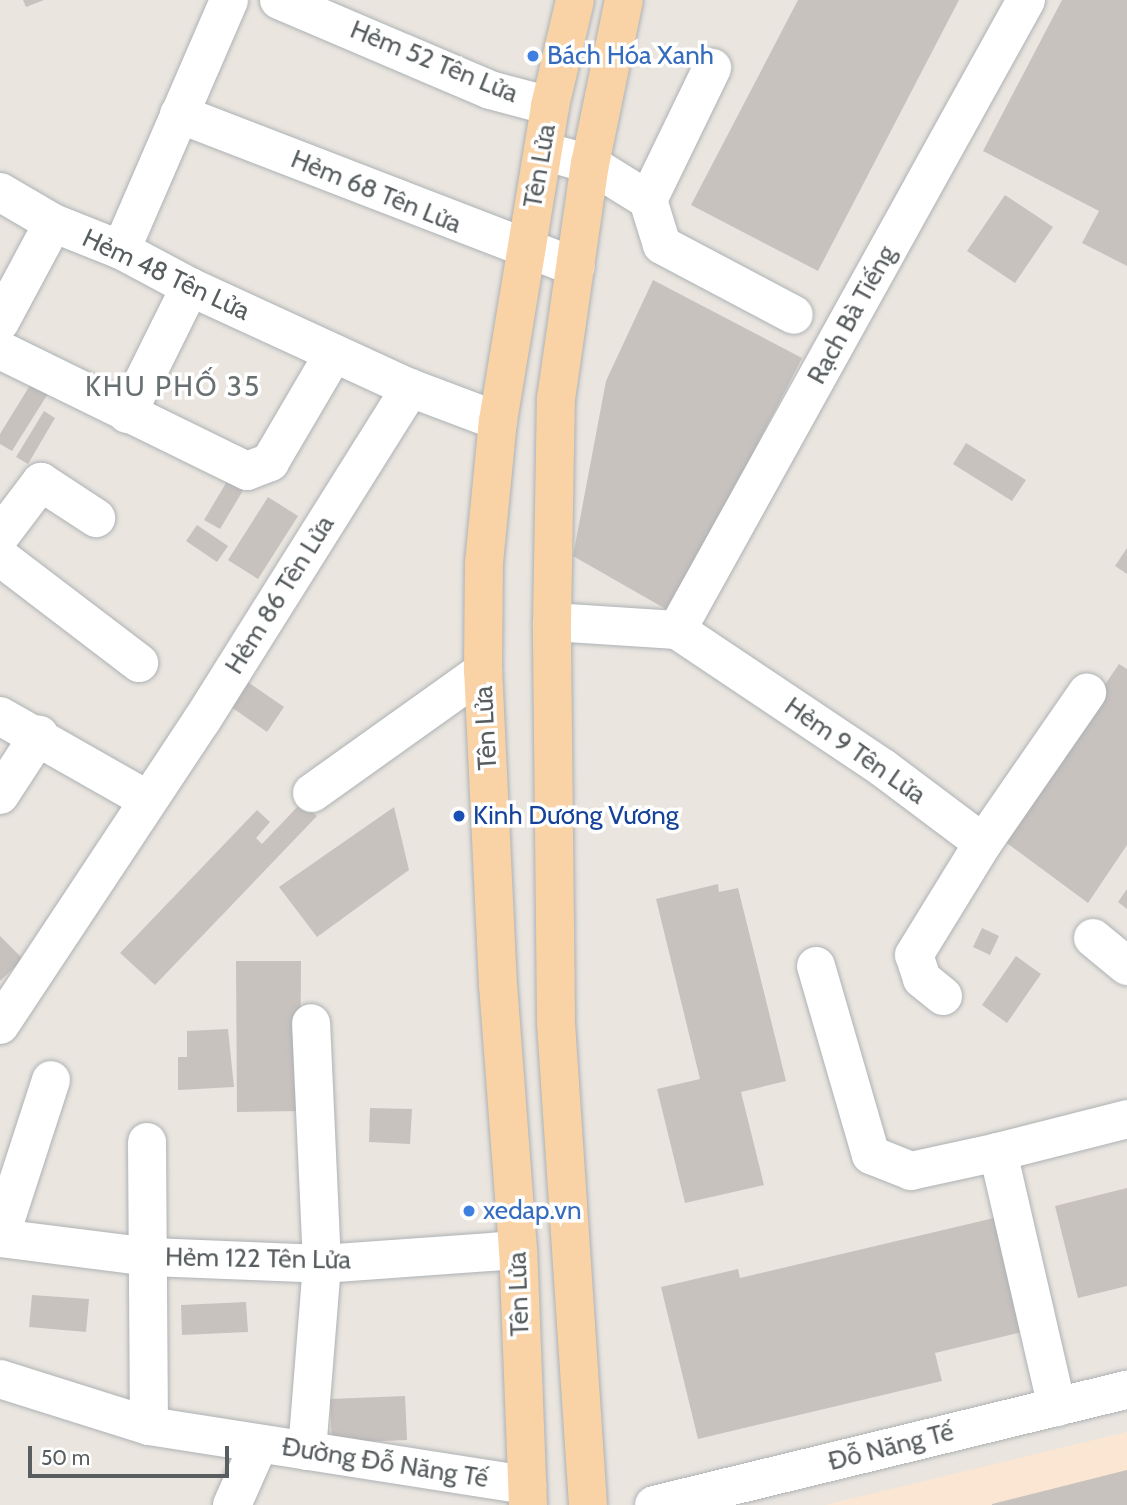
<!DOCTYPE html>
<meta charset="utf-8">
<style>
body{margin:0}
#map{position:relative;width:1127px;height:1505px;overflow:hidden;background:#eae5df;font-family:Cabin,sans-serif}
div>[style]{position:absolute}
.commercial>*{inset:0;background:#fbe6d4}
.building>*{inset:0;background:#c8c2bf}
.roads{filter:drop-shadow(0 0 2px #adb2b5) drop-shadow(0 0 2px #adb2b5)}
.minor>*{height:38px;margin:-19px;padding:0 19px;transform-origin:19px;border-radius:19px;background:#fff}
.major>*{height:38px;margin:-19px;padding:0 19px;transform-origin:19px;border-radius:19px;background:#f9d2a6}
.dots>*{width:19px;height:19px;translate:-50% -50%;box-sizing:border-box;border:4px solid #fff;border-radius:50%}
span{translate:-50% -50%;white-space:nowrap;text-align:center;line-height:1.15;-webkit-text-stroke:7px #fff;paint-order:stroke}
.shop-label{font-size:26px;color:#366cbe}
.left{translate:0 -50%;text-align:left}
.street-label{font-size:26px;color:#585e60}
.transit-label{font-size:26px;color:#164399}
.neighbourhood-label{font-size:28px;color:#697072;letter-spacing:2px}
.scale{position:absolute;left:28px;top:1446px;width:201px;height:32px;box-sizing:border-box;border:4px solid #585e60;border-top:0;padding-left:9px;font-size:21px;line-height:24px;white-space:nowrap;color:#585e60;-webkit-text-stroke:5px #fff;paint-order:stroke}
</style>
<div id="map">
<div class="commercial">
<div style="clip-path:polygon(1127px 1432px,1127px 1505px,825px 1505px)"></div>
</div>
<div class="building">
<div style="clip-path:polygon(23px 0,44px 0,26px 7px)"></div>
<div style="clip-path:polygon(798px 0,959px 0,818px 271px,691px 205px)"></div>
<div style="clip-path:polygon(1062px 0,1127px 0,1127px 266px,1082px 243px,1099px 211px,983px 151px)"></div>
<div style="clip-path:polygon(1005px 195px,1053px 227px,1015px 283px,967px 251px)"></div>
<div style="clip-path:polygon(653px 280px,802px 358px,671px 612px,573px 556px,606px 381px)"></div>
<div style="clip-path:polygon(32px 382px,49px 392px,12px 451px,0 444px,0 434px)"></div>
<div style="clip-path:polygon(44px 411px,55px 418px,28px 464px,16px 457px)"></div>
<div style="clip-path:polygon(966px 443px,1026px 480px,1012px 501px,953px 464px)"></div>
<div style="clip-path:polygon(229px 478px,245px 487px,220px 529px,204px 520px)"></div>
<div style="clip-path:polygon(268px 497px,298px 516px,258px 579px,228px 560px)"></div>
<div style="clip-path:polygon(197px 525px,228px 546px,217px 562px,186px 541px)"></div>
<div style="clip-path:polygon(1127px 548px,1127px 574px,1115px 566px)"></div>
<div style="clip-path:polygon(1119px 664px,1127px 669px,1127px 845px,1088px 903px,1000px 838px)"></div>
<div style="clip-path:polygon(242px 678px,284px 707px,267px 732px,224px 702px)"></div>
<div style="clip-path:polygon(302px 802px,317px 816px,155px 985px,120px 953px,257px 810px,270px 822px,256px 838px,262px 844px)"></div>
<div style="clip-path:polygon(394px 807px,409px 870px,317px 937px,279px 887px)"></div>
<div style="clip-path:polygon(718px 884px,719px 892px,738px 888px,786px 1081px,741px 1092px,764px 1185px,685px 1203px,657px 1089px,700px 1079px,656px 899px)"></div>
<div style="clip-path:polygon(1127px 889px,1127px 909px,1118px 902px)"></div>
<div style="clip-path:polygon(982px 928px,999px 936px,990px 955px,973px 947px)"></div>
<div style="clip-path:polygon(0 936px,23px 959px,0 981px)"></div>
<div style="clip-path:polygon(1016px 956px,1041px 974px,1007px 1023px,982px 1005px)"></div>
<div style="clip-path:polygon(236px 961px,301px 961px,300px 1111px,237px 1112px)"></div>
<div style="clip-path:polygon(228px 1029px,234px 1087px,178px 1090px,178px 1057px,187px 1057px,187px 1031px)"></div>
<div style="clip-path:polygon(370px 1108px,412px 1109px,410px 1144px,369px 1142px)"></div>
<div style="clip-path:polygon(1127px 1188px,1127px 1286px,1078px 1298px,1055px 1206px)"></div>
<div style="clip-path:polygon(994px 1218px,1022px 1332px,935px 1353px,942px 1381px,698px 1439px,661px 1287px,738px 1269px,740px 1278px)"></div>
<div style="clip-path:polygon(32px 1295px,89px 1299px,86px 1332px,29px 1327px)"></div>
<div style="clip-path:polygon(246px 1302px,248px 1332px,182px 1335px,181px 1305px)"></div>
<div style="clip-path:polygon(405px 1396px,407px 1440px,332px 1443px,330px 1399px)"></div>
<div style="clip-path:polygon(1127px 1470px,1127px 1505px,992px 1505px,992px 1504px)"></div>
</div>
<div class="roads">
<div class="minor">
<div style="left:279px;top:0;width:229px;rotate:23.1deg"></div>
<div style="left:490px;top:90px;width:62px;rotate:14.9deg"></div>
<div style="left:179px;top:114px;width:425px;rotate:21.1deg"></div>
<div style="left:543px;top:151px;width:49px;rotate:15.5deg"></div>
<div style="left:590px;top:164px;width:68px;rotate:31.8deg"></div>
<div style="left:648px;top:200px;width:47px;rotate:72.7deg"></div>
<div style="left:662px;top:245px;width:149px;rotate:27.9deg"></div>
<div style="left:0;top:192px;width:61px;rotate:30.3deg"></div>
<div style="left:53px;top:223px;width:73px;rotate:21.7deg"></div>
<div style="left:121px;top:250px;width:78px;rotate:28.2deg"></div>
<div style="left:190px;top:287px;width:242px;rotate:24.7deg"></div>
<div style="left:410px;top:388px;width:94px;rotate:20.6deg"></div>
<div style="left:648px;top:200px;width:147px;rotate:-64.1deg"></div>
<div style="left:121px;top:250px;width:272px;rotate:-66.6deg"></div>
<div style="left:0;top:322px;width:112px;rotate:-61.8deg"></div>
<div style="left:0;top:350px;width:275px;rotate:26.1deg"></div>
<div style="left:247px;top:471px;width:25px;rotate:-21deg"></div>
<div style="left:270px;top:462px;width:126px;rotate:-59.6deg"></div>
<div style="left:127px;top:414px;width:142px;rotate:-63.6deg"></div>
<div style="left:0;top:536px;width:68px;rotate:-52.8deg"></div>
<div style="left:41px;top:482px;width:66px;rotate:33.2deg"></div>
<div style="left:0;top:557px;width:175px;rotate:37.3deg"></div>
<div style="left:552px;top:622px;width:125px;rotate:3.7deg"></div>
<div style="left:677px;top:630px;width:248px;rotate:33.8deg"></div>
<div style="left:883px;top:768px;width:125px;rotate:36.9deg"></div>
<div style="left:983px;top:843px;width:183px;rotate:-55.3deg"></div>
<div style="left:677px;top:630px;width:720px;rotate:-61.01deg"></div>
<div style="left:0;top:716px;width:168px;rotate:29.6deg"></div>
<div style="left:312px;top:793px;width:210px;rotate:-35.5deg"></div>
<div style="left:0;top:795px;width:72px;rotate:-57deg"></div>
<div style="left:1093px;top:938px;width:44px;rotate:39.5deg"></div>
<div style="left:816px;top:966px;width:197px;rotate:73.8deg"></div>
<div style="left:871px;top:1155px;width:43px;rotate:21.8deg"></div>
<div style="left:911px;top:1171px;width:89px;rotate:-12.3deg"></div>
<div style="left:998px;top:1152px;width:262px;rotate:77deg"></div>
<div style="left:943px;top:996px;width:27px;rotate:-141deg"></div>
<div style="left:922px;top:979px;width:25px;rotate:-108deg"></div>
<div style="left:914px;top:955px;width:132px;rotate:-58.4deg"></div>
<div style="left:0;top:1025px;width:366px;rotate:-56.5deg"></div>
<div style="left:202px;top:720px;width:392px;rotate:-57.9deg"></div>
<div style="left:147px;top:1142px;width:284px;rotate:89.6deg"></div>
<div style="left:998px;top:1152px;width:133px;rotate:-14.3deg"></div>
<div style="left:0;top:1237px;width:165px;rotate:-72deg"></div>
<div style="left:0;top:1238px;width:152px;rotate:7.2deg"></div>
<div style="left:151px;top:1257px;width:171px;rotate:2.3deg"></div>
<div style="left:322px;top:1264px;width:196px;rotate:-4.1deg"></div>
<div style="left:0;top:1379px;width:156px;rotate:17.5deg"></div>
<div style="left:149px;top:1426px;width:383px;rotate:8.9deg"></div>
<div style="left:307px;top:1451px;width:188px;rotate:-85.4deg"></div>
<div style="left:322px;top:1264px;width:241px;rotate:-92.6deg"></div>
<div style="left:232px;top:1505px;width:67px;rotate:-66.1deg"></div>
<div style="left:654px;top:1505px;width:487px;rotate:-13.7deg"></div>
</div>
<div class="major">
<div style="left:528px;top:1505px;width:255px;rotate:-92.2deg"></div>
<div style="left:518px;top:1250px;width:265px;rotate:-94.3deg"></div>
<div style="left:498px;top:986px;width:315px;rotate:-92.7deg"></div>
<div style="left:483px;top:671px;width:108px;rotate:-89.5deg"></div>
<div style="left:484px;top:563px;width:143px;rotate:-84.4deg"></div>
<div style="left:498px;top:421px;width:319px;rotate:-80.6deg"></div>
<div style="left:550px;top:106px;width:109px;rotate:-76.7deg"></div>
<div style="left:588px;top:1505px;width:485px;rotate:-93.8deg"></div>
<div style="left:556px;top:1021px;width:399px;rotate:-90.6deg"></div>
<div style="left:552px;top:622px;width:223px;rotate:-89deg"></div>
<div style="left:556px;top:399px;width:237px;rotate:-81.8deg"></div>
<div style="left:590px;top:164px;width:167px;rotate:-78.3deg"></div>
</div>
</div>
<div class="dots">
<div style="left:533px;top:56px;background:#3f7fe0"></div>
<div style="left:459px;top:816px;background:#1a4fb4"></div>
<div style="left:469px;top:1211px;background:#3f7fe0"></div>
</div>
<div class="shop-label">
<span class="left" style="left:547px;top:56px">Bách Hóa Xanh</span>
<span class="left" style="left:483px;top:1211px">xedap.vn</span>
</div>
<div class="street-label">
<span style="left:434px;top:62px;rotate:22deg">Hẻm 52 Tên Lửa</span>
<span style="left:540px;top:166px;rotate:-80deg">Tên Lửa</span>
<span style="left:376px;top:192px;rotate:22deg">Hẻm 68 Tên Lửa</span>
<span style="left:166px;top:275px;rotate:25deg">Hẻm 48 Tên Lửa</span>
<span style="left:852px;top:315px;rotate:-61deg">Rạch Bà Tiếng</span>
<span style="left:280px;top:595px;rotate:-58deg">Hẻm 86 Tên Lửa</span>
<span style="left:486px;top:728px;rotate:-93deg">Tên Lửa</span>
<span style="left:855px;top:751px;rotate:35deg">Hẻm 9 Tên Lửa</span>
<span style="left:258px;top:1259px;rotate:1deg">Hẻm 122 Tên Lửa</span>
<span style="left:519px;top:1294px;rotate:-92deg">Tên Lửa</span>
<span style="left:891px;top:1447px;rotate:-14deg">Đỗ Năng Tế</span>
<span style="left:385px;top:1463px;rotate:9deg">Đường Đỗ Năng Tế</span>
</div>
<div class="transit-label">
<span class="left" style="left:473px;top:816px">Kinh Dương Vương</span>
</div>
<div class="neighbourhood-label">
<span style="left:173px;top:386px">KHU PHỐ 35</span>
</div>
<div class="scale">50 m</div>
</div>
